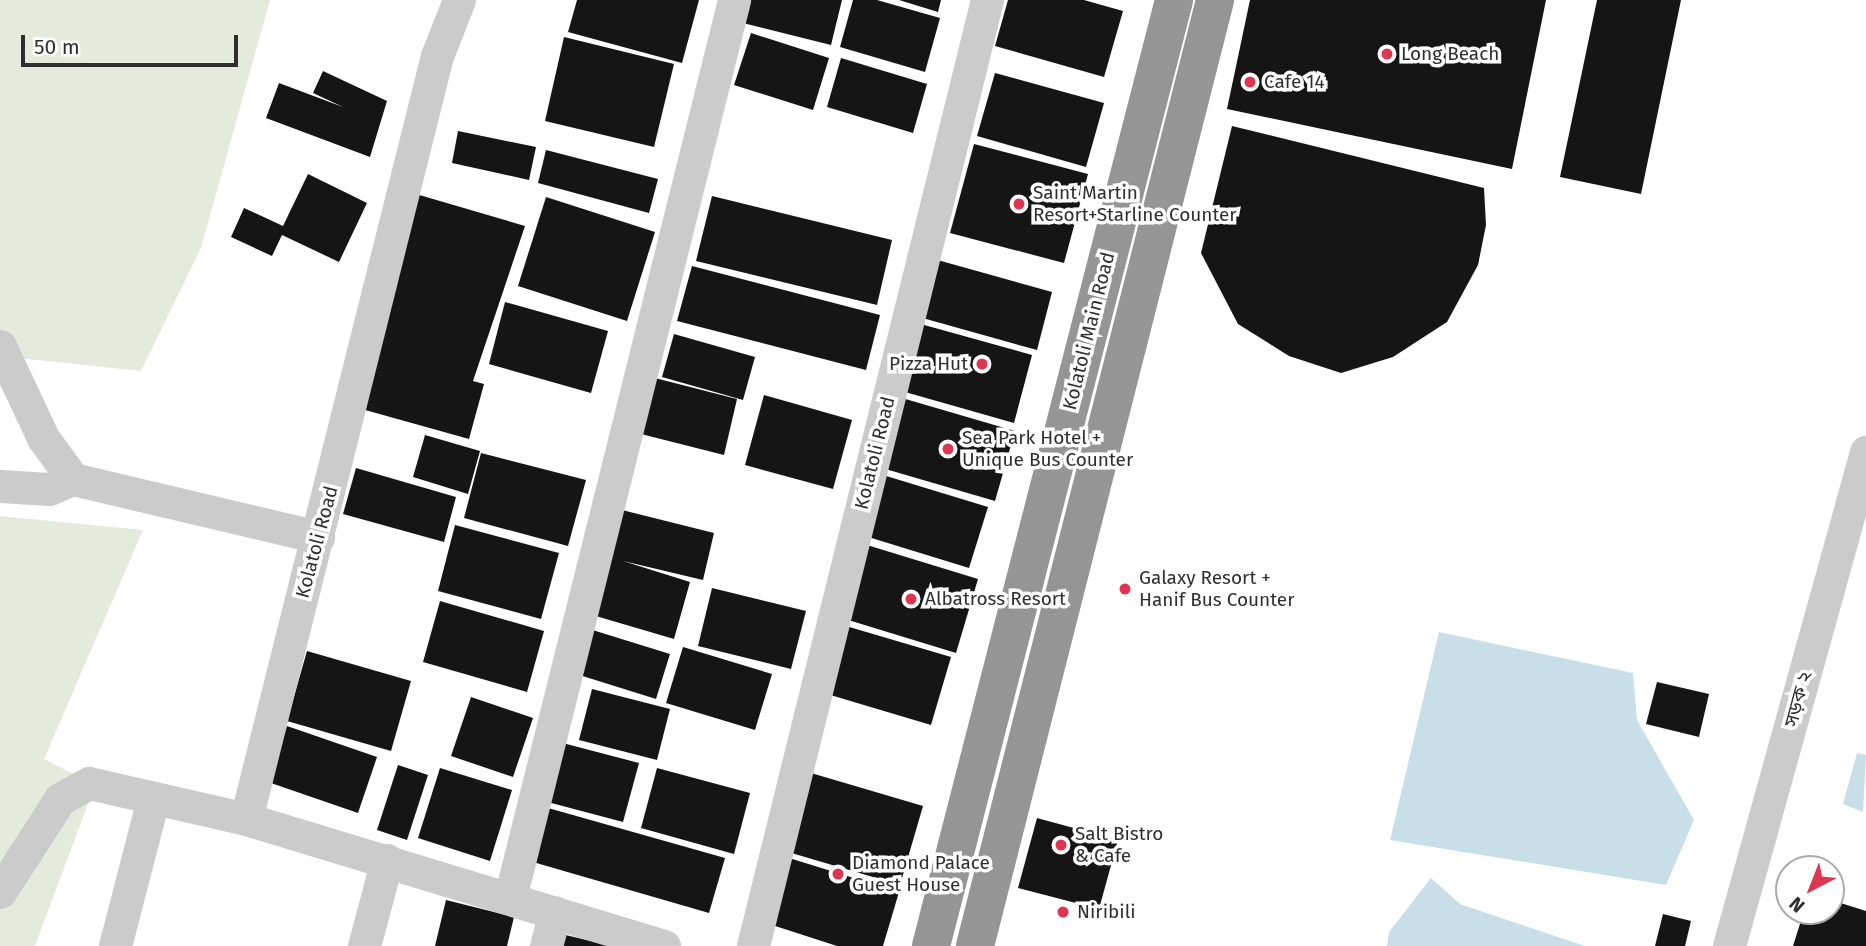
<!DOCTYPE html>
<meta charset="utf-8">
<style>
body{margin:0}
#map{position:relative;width:1866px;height:946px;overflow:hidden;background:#fff;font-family:"Fira Sans","Noto Sans Bengali",sans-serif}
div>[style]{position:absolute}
.green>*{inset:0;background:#e5ebdc}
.water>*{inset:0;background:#c8dfea}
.building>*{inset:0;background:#151515}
.street>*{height:33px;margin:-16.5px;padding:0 16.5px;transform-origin:16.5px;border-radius:16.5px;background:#cbcbcb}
.highway>*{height:38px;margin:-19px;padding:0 19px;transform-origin:19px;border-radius:19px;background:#959595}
.dots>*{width:19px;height:19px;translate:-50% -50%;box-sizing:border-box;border:4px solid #fff;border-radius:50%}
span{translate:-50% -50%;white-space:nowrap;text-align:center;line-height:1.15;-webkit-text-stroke:7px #fff;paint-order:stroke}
.poi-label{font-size:19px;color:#2e2e2e}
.left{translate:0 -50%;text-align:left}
.right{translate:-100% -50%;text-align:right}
.street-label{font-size:19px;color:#2e2e2e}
.north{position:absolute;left:1775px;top:855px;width:70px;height:70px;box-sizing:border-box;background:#fff;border:2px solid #ababab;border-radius:50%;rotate:222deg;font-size:19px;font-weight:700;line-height:28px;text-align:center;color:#2e2e2e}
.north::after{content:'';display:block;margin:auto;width:24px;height:32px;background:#de3650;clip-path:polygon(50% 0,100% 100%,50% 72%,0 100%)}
.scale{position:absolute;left:21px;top:35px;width:217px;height:32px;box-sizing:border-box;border:4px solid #2e2e2e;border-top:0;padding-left:9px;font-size:21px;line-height:24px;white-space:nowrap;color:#2e2e2e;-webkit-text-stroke:5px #fff;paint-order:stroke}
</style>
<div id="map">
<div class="green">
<div style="clip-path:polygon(0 0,270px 0,201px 248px,141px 371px,9px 357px,0 336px)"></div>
<div style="clip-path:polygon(0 516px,143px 530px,44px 759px,95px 785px,35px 946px,0 946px)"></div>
</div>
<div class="water">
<div style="clip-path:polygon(1439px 632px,1633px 673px,1637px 720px,1694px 820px,1666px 885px,1390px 840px)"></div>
<div style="clip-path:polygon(1857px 753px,1866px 755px,1863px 812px,1843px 804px)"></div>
<div style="clip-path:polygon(1431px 878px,1460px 904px,1585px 946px,1387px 946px,1389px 932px)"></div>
</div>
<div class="building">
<div style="clip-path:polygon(577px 0,699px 0,682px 63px,568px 32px)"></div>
<div style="clip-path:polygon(748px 0,842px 0,831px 45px,743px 23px)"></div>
<div style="clip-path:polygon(853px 0,877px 0,940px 18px,925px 72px,840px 47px)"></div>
<div style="clip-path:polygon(899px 0,941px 0,938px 12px)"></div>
<div style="clip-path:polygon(1008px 0,1084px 0,1123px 11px,1104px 77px,995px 46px)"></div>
<div style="clip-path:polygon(1250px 0,1546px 0,1512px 169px,1227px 109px)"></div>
<div style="clip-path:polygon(1597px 0,1681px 0,1641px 194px,1560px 177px)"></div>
<div style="clip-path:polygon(751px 33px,829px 58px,813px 110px,734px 85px)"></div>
<div style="clip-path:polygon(564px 37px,674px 64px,654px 147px,545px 121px)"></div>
<div style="clip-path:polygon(841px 58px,927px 84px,913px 133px,827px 107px)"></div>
<div style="clip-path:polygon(323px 71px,387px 101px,370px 157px,266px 118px,279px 83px,343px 107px,313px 93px)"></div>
<div style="clip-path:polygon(995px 73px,1104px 103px,1086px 167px,977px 136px)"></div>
<div style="clip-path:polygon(1232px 126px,1484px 188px,1486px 225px,1478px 265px,1447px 322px,1393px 357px,1341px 373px,1289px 356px,1238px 324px,1201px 253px)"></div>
<div style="clip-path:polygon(458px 131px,536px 147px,529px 180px,452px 163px)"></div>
<div style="clip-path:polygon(974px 144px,1088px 174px,1064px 263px,950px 233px)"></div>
<div style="clip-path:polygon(546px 150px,658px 179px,649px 213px,538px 183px)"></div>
<div style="clip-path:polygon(308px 174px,367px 203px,339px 262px,282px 235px,272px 256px,231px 237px,244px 208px,283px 226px)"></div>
<div style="clip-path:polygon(416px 194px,525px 226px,473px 381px,484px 384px,469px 439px,358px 408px)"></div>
<div style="clip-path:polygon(712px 196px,892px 240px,877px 305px,696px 261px)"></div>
<div style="clip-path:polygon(546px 197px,655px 232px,627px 321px,518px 286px)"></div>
<div style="clip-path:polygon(934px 259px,1052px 292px,1037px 350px,919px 317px)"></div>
<div style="clip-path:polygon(692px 266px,880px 315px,866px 370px,677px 321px)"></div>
<div style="clip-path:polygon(505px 302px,608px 331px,591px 393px,489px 364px)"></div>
<div style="clip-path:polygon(917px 323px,1032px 355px,1014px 423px,898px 390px)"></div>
<div style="clip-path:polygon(674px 334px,755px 357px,743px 400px,662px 377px)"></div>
<div style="clip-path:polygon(651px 377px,737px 399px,724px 455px,637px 433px)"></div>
<div style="clip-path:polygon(764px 395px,852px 420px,833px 489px,745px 465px)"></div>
<div style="clip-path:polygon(902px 398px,1015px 431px,995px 501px,882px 468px)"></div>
<div style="clip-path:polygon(425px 435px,480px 451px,468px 494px,413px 477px)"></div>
<div style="clip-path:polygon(481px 453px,586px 480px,568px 546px,464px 518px)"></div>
<div style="clip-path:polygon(356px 468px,456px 497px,444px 542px,343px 514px)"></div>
<div style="clip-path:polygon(883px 475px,988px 507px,969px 568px,865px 536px)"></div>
<div style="clip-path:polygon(622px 510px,714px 533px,703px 580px,623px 561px,690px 582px,674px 639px,589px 614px)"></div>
<div style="clip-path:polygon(455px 525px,559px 553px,541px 619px,438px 591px)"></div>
<div style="clip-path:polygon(867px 545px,978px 579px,956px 653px,845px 619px)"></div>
<div style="clip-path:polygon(712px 588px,806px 611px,791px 669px,698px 646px)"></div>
<div style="clip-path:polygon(440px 601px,544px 631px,527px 692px,423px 662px)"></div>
<div style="clip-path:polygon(846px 626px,951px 657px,931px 725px,827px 694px)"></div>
<div style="clip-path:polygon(586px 628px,670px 654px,656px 699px,573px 673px)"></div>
<div style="clip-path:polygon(683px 647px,772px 674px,755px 730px,666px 703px)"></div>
<div style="clip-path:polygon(307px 651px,411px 681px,391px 751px,287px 721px)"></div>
<div style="clip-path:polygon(1657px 682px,1709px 694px,1699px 737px,1646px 724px)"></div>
<div style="clip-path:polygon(592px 689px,670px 709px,657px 760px,579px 740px)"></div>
<div style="clip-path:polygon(471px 697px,533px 718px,513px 777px,451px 756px)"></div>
<div style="clip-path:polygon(287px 726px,377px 757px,358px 813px,268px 782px)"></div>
<div style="clip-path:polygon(555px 741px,639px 763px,623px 822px,540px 800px)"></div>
<div style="clip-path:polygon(398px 765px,428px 775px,407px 840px,377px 830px)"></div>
<div style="clip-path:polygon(440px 768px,512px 790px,490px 861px,418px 838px)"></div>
<div style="clip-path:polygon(657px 768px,750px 793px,734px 854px,641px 828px)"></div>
<div style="clip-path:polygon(811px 773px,923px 806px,900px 885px,788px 852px)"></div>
<div style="clip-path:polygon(541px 806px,725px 858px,709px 913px,526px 860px)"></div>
<div style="clip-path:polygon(1037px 818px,1118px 840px,1099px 909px,1018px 888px)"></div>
<div style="clip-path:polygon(789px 858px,899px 892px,883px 946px,837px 946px,769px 924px)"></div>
<div style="clip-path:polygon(446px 900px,514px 917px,507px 946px,435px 946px)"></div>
<div style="clip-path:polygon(1831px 900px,1866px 911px,1866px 946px,1793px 946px,1804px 911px,1831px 911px)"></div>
<div style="clip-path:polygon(1663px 914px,1691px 921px,1685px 946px,1655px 946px)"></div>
<div style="clip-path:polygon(557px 933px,608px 945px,608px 946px,556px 946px)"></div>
</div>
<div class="street">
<div style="left:0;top:346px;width:102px;rotate:64.9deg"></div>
<div style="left:43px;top:438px;width:51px;rotate:53.8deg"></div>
<div style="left:73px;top:479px;width:252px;rotate:13.3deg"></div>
<div style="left:0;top:486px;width:49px;rotate:3.5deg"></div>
<div style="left:49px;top:489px;width:26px;rotate:-23deg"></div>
<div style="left:246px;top:819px;width:787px;rotate:-75.95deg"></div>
<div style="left:437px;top:56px;width:60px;rotate:-68.6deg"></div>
<div style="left:0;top:892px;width:111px;rotate:-57.2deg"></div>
<div style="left:60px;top:799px;width:33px;rotate:-29deg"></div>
<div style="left:89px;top:783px;width:161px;rotate:12.9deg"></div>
<div style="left:246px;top:819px;width:437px;rotate:16.9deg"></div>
<div style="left:510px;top:898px;width:926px;rotate:-75.99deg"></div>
<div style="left:115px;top:946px;width:152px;rotate:-75.5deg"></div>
<div style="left:364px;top:946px;width:89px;rotate:-75deg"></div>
<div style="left:546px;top:946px;width:35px;rotate:-75deg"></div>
<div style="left:753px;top:946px;width:975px;rotate:-76.11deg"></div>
<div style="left:1729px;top:946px;width:513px;rotate:-74.5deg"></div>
</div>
<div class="highway">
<div style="left:931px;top:946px;width:977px;rotate:-75.59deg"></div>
<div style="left:975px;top:946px;width:976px;rotate:-75.76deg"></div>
</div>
<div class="dots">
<div style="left:1387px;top:54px;background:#de3650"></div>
<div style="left:1250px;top:82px;background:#de3650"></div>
<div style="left:1019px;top:204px;background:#de3650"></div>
<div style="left:982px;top:364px;background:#de3650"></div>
<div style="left:948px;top:449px;background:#de3650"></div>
<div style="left:1125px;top:589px;background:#de3650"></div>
<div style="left:911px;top:599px;background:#de3650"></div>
<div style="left:1061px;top:845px;background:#de3650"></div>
<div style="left:838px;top:874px;background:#de3650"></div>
<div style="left:1063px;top:912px;background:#de3650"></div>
</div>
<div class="poi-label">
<span class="left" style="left:1401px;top:54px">Long Beach</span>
<span class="left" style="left:1264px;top:82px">Cafe 14</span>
<span class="left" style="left:1033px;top:204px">Saint Martin<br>Resort+Starline Counter</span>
<span class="right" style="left:968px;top:364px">Pizza Hut</span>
<span class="left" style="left:962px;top:449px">Sea Park Hotel +<br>Unique Bus Counter</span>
<span class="left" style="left:1139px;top:589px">Galaxy Resort +<br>Hanif Bus Counter</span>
<span class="left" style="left:925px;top:599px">Albatross Resort</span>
<span class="left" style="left:1075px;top:845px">Salt Bistro<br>&amp; Cafe</span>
<span class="left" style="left:852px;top:874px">Diamond Palace<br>Guest House</span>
<span class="left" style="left:1077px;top:912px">Niribili</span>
</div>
<div class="street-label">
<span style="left:1089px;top:331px;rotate:-76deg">Kolatoli Main Road</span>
<span style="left:875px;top:453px;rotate:-76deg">Kolatoli Road</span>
<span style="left:317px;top:542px;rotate:-75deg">Kolatoli Road</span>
<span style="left:1798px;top:699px;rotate:-75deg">সড়ক ২</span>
</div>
<div class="north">N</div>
<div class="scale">50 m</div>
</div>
